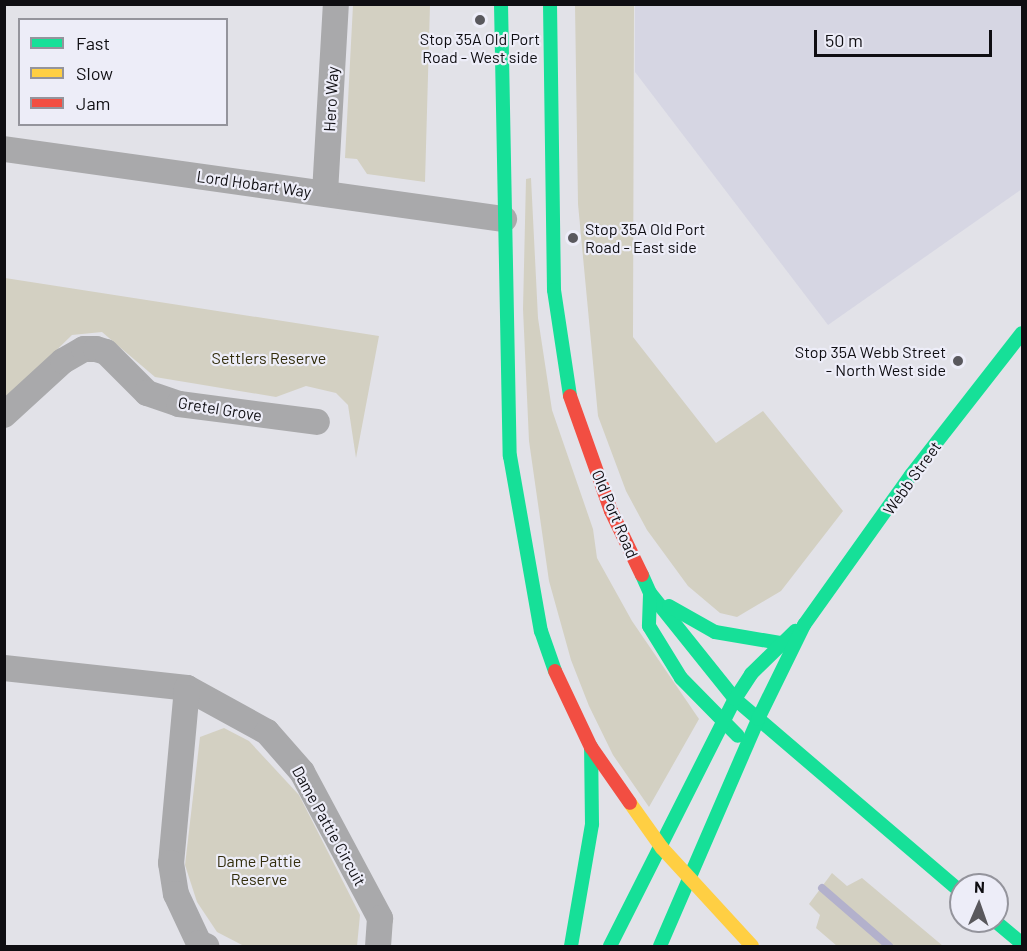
<!DOCTYPE html>
<style>
body{margin:0}
#map{position:relative;width:1027px;height:951px;overflow:hidden;background:#e2e2e8;font-family:Barlow,sans-serif}
div>[style]{position:absolute}
.built>*{inset:0;background:#d6d6e3}
.green>*{inset:0;background:#d3d0c2}
.stream>*{height:8px;margin:-4px;padding:0 4px;transform-origin:4px;border-radius:4px;background:#b3b1cc}
.street>*{height:26px;margin:-13px;padding:0 13px;transform-origin:13px;border-radius:13px;background:#a9a9ab}
.fast>*{height:14px;margin:-7px;padding:0 7px;transform-origin:7px;border-radius:7px;background:#16e098}
.slow>*{height:14px;margin:-7px;padding:0 7px;transform-origin:7px;border-radius:7px;background:#ffcf43}
.jam>*{height:14px;margin:-7px;padding:0 7px;transform-origin:7px;border-radius:7px;background:#f24e42}
.dots>*{width:16px;height:16px;translate:-50% -50%;box-sizing:border-box;border:3px solid #ededf8;border-radius:50%}
span{translate:-50% -50%;white-space:nowrap;text-align:center;line-height:1.15;-webkit-text-stroke:4.5px #ededf8;paint-order:stroke}
.poi-label{font-size:16px;color:#0f0e12}
.left{translate:0 -50%;text-align:left}
.right{translate:-100% -50%;text-align:right}
.street-label{font-size:16px;color:#0f0e12}
.park-label{font-size:16px;color:#322d0c}
.frame{position:absolute;inset:0;border:6px solid #0f0e12;pointer-events:none}
.legend{position:absolute;left:18px;top:18px;width:210px;height:108px;box-sizing:border-box;background:#ededf8;border:2px solid #94949c;margin:0;padding:8px 10px;list-style:none;font-size:18px;color:#0f0e12}
.legend li{display:flex;align-items:center;gap:12px;height:30px}
.legend b{width:30px;border:2px solid #94949c}
.north{position:absolute;left:949px;top:873px;width:60px;height:60px;box-sizing:border-box;background:#ededf8;border:2px solid #94949c;border-radius:50%;rotate:2deg;font-size:16px;font-weight:700;line-height:24px;text-align:center;color:#0f0e12}
.north::after{content:'';display:block;margin:auto;width:21px;height:27px;background:#59585d;clip-path:polygon(50% 0,100% 100%,50% 72%,0 100%)}
.scale{position:absolute;left:814px;top:30px;width:178px;height:27px;box-sizing:border-box;border:3px solid #0f0e12;border-top:0;padding-left:8px;font-size:18px;line-height:21px;white-space:nowrap;color:#0f0e12;-webkit-text-stroke:4px #ededf8;paint-order:stroke}
</style>
<div id="map">
<div class="built">
<div style="clip-path:polygon(635px 5px,1022px 5px,1022px 189px,828px 325px,635px 72px)"></div>
</div>
<div class="green">
<div style="clip-path:polygon(353px 5px,430px 5px,425px 182px,367px 174px,357px 159px,345px 158px)"></div>
<div style="clip-path:polygon(575px 5px,634px 5px,633px 337px,716px 443px,763px 411px,843px 511px,781px 591px,737px 617px,720px 613px,688px 586px,647px 530px,626px 491px,598px 416px,578px 204px)"></div>
<div style="clip-path:polygon(531px 178px,538px 318px,552px 410px,593px 529px,597px 558px,632px 621px,699px 719px,649px 807px,613px 755px,589px 706px,571px 660px,549px 581px,529px 441px,523px 309px,526px 179px)"></div>
<div style="clip-path:polygon(5px 278px,379px 336px,356px 458px,348px 405px,336px 393px,306px 386px,276px 397px,155px 377px,102px 332px,72px 335px,5px 400px)"></div>
<div style="clip-path:polygon(224px 728px,249px 741px,299px 795px,360px 915px,357px 946px,244px 946px,217px 932px,197px 902px,185px 865px,200px 737px)"></div>
<div style="clip-path:polygon(832px 873px,847px 886px,862px 878px,943px 946px,837px 946px,816px 928px,820px 915px,809px 904px)"></div>
</div>
<div class="stream">
<div style="left:822px;top:888px;width:89px;rotate:40.9deg"></div>
</div>
<div class="street">
<div style="left:4px;top:149px;width:505px;rotate:7.97deg"></div>
<div style="left:325px;top:193px;width:189px;rotate:-86.7deg"></div>
<div style="left:4px;top:415px;width:80px;rotate:-42.5deg"></div>
<div style="left:63px;top:361px;width:24px;rotate:-30deg"></div>
<div style="left:84px;top:349px;width:12px"></div>
<div style="left:96px;top:349px;width:10px;rotate:17deg"></div>
<div style="left:106px;top:352px;width:58px;rotate:45deg"></div>
<div style="left:147px;top:393px;width:34px;rotate:19deg"></div>
<div style="left:179px;top:404px;width:139px;rotate:7.4deg"></div>
<div style="left:4px;top:668px;width:184px;rotate:6.2deg"></div>
<div style="left:187px;top:688px;width:91px;rotate:28.8deg"></div>
<div style="left:267px;top:732px;width:53px;rotate:48.8deg"></div>
<div style="left:302px;top:772px;width:166px;rotate:61.9deg"></div>
<div style="left:380px;top:918px;width:28px;rotate:94deg"></div>
<div style="left:187px;top:688px;width:176px;rotate:95.2deg"></div>
<div style="left:171px;top:863px;width:31px;rotate:81deg"></div>
<div style="left:176px;top:894px;width:54px;rotate:64.9deg"></div>
<div style="left:199px;top:943px;width:8px;rotate:23deg"></div>
</div>
<div class="fast">
<div style="left:501px;top:4px;width:452px;rotate:88.9deg"></div>
<div style="left:510px;top:456px;width:178px;rotate:80deg"></div>
<div style="left:541px;top:631px;width:42px;rotate:70.7deg"></div>
<div style="left:550px;top:4px;width:286px;rotate:89.2deg"></div>
<div style="left:554px;top:290px;width:107px;rotate:81.4deg"></div>
<div style="left:642px;top:575px;width:20px;rotate:66deg"></div>
<div style="left:650px;top:593px;width:136px;rotate:51.3deg"></div>
<div style="left:735px;top:699px;width:297px;rotate:40.5deg"></div>
<div style="left:650px;top:595px;width:31px;rotate:92deg"></div>
<div style="left:649px;top:626px;width:61px;rotate:58.4deg"></div>
<div style="left:681px;top:678px;width:81px;rotate:45.5deg"></div>
<div style="left:669px;top:606px;width:53px;rotate:29.5deg"></div>
<div style="left:715px;top:632px;width:66px;rotate:9.6deg"></div>
<div style="left:995px;top:921px;width:35px;rotate:40deg"></div>
<div style="left:571px;top:946px;width:124px;rotate:-80.2deg"></div>
<div style="left:592px;top:824px;width:77px;rotate:-90.7deg"></div>
<div style="left:610px;top:946px;width:277px;rotate:-63.2deg"></div>
<div style="left:735px;top:699px;width:30px;rotate:-57deg"></div>
<div style="left:751px;top:674px;width:62px;rotate:-44.3deg"></div>
<div style="left:660px;top:946px;width:247px;rotate:-66.6deg"></div>
<div style="left:758px;top:719px;width:105px;rotate:-63.9deg"></div>
<div style="left:804px;top:625px;width:184px;rotate:-54.5deg"></div>
<div style="left:911px;top:475px;width:180px;rotate:-52deg"></div>
</div>
<div class="slow">
<div style="left:630px;top:803px;width:55px;rotate:54.6deg"></div>
<div style="left:662px;top:848px;width:133px;rotate:47.4deg"></div>
</div>
<div class="jam">
<div style="left:570px;top:396px;width:122px;rotate:70.4deg"></div>
<div style="left:611px;top:511px;width:71px;rotate:64.2deg"></div>
<div style="left:555px;top:671px;width:84px;rotate:64.7deg"></div>
<div style="left:591px;top:747px;width:68px;rotate:55.1deg"></div>
</div>
<div class="dots">
<div style="left:480px;top:20px;background:#59585d"></div>
<div style="left:573px;top:238px;background:#59585d"></div>
<div style="left:958px;top:361px;background:#59585d"></div>
</div>
<div class="poi-label">
<span style="left:480px;top:48px">Stop 35A Old Port<br>Road - West side</span>
<span class="left" style="left:585px;top:238px">Stop 35A Old Port<br>Road - East side</span>
<span class="right" style="left:946px;top:361px">Stop 35A Webb Street<br>- North West side</span>
</div>
<div class="street-label">
<span style="left:331px;top:99px;rotate:-87deg">Hero Way</span>
<span style="left:254px;top:184px;rotate:8deg">Lord Hobart Way</span>
<span style="left:220px;top:409px;rotate:9deg">Gretel Grove</span>
<span style="left:912px;top:478px;rotate:-54deg">Webb Street</span>
<span style="left:615px;top:514px;rotate:67deg">Old Port Road</span>
<span style="left:329px;top:826px;rotate:61deg">Dame Pattie Circuit</span>
</div>
<div class="park-label">
<span style="left:269px;top:358px">Settlers Reserve</span>
<span style="left:259px;top:870px">Dame Pattie<br>Reserve</span>
</div>
<div class="frame"></div>
<ul class="legend">
<li><b style="height:8px;background:#16e098"></b>Fast</li>
<li><b style="height:8px;background:#ffcf43"></b>Slow</li>
<li><b style="height:8px;background:#f24e42"></b>Jam</li>
</ul>
<div class="north">N</div>
<div class="scale">50 m</div>
</div>
